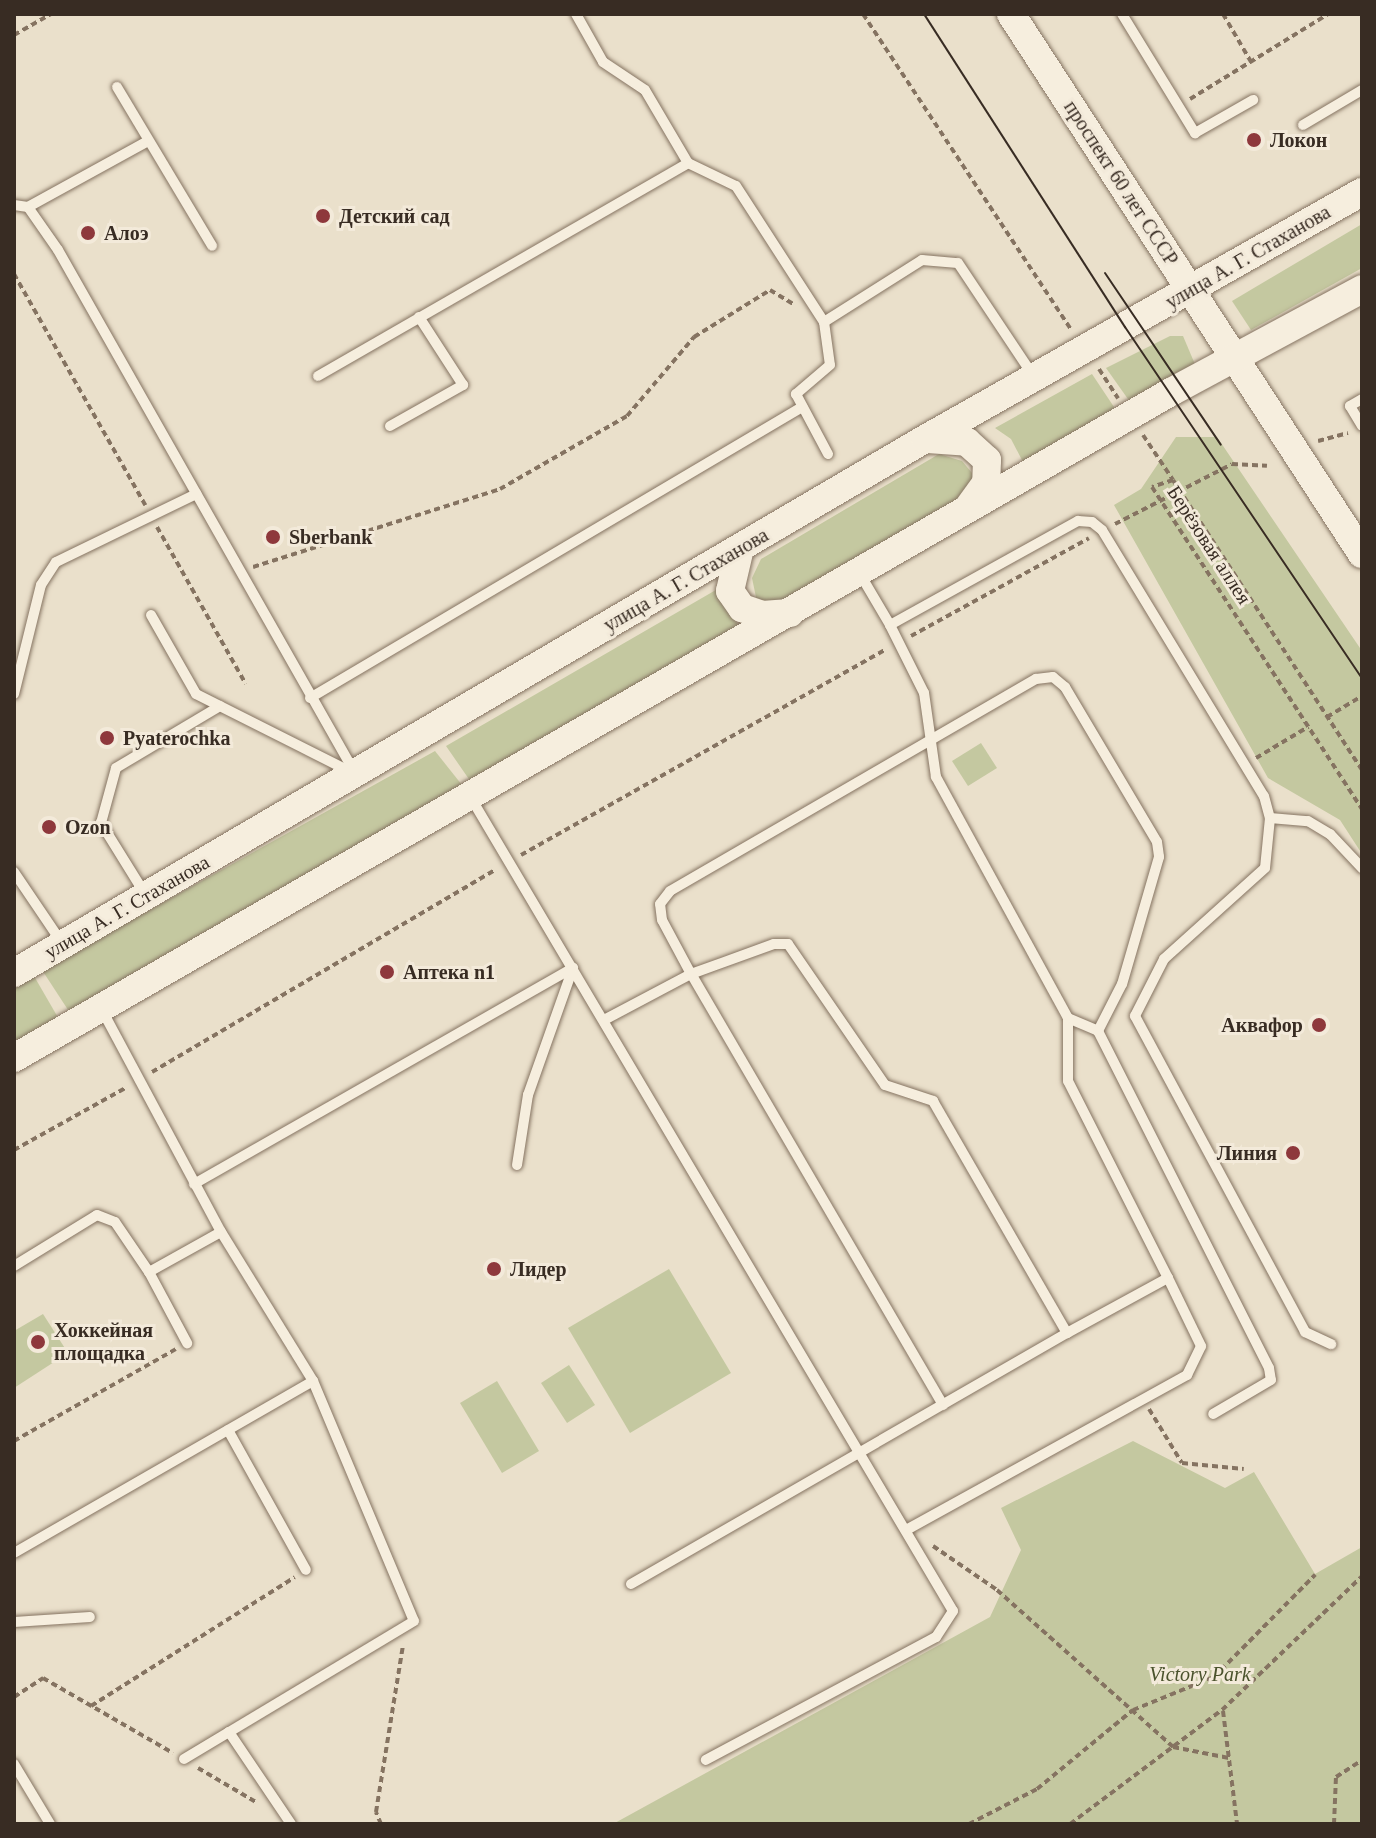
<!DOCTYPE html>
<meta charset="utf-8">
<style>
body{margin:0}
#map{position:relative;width:1376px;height:1838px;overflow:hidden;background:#eae0cb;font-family:"Times New Roman",serif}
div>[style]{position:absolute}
.green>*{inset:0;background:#c4c8a0}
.path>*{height:4px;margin-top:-2px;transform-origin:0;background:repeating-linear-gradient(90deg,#857361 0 6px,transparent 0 10px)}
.roads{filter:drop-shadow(0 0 2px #857361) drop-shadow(0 0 2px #857361)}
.service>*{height:10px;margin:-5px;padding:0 5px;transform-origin:5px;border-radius:5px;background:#f6eede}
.secondary>*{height:28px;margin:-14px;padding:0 14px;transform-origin:14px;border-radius:14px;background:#f6eede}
.tram>*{height:2px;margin:-1px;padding:0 1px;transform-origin:1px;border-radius:1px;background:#382c23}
.dots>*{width:22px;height:22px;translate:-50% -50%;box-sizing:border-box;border:4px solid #f3eada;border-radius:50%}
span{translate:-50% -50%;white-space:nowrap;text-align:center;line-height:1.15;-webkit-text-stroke:6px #f3eada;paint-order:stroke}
.poi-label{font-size:20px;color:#382c23;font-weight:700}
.left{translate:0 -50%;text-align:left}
.right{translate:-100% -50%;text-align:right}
.street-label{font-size:20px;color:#382c23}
.park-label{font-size:20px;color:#4a522c;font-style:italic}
.frame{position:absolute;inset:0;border:16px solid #382c23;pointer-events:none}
</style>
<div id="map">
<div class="green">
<div style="clip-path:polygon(1362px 224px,1362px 268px,1251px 330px,1232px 301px)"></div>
<div style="clip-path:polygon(1170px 336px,1183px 336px,1197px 369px,1135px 409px,1106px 368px)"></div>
<div style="clip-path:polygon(1092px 374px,1120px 416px,1023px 462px,1011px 439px,995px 428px)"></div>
<div style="clip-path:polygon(1176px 437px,1217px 437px,1362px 651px,1362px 854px,1340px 820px,1268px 778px,1114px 505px,1141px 489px)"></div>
<div style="clip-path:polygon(939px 454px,962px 461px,972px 473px,974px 482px,961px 504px,790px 606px,757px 602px,752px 578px,761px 559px)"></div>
<div style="clip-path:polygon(721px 587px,723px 604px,739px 626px,473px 785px,446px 746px)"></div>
<div style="clip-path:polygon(981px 743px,997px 768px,968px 786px,952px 761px)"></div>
<div style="clip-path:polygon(435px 751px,466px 790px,72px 1016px,42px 970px)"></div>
<div style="clip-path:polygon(34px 976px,60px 1021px,14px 1048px,14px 989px)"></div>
<div style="clip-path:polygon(669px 1269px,731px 1373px,630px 1433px,568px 1328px)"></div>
<div style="clip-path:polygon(43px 1314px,68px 1353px,14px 1388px,14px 1331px)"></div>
<div style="clip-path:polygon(569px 1365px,595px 1405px,567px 1423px,541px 1383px)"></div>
<div style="clip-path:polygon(497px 1381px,539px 1451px,502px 1473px,460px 1403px)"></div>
<div style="clip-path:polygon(1133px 1441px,1225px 1488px,1254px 1472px,1315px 1574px,1362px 1547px,1362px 1824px,613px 1824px,990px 1617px,1021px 1550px,1001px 1508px)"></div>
</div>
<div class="path">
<div style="left:863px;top:14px;width:377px;rotate:56.6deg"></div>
<div style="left:1223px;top:14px;width:56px;rotate:59.7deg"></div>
<div style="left:14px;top:35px;width:43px;rotate:-29.6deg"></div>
<div style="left:1190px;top:99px;width:162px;rotate:-31.6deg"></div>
<div style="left:14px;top:274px;width:266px;rotate:60.4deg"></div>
<div style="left:1099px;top:369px;width:35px;rotate:57deg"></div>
<div style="left:1143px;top:435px;width:54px;rotate:56.3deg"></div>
<div style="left:1318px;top:441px;width:31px;rotate:-15deg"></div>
<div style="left:1115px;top:524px;width:131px;rotate:-27.1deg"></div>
<div style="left:1232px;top:464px;width:35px;rotate:3deg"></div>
<div style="left:157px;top:527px;width:180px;rotate:60.5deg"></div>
<div style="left:253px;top:567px;width:259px;rotate:-17.5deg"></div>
<div style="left:500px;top:489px;width:146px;rotate:-29.9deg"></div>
<div style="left:627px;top:416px;width:104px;rotate:-49.7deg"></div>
<div style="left:694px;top:337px;width:89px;rotate:-31.7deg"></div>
<div style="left:770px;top:290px;width:29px;rotate:31deg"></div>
<div style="left:911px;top:636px;width:203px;rotate:-28.8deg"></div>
<div style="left:1327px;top:717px;width:41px;rotate:-31deg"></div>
<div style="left:1256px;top:758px;width:61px;rotate:-30.8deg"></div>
<div style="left:1362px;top:770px;width:346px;rotate:-123.1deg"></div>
<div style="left:1173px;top:480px;width:22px;rotate:162deg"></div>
<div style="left:1152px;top:487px;width:384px;rotate:56.9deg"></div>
<div style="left:521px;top:855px;width:419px;rotate:-29.4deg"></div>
<div style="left:152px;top:1072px;width:399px;rotate:-30.5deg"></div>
<div style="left:14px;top:1150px;width:129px;rotate:-29.1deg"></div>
<div style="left:1149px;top:1409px;width:63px;rotate:58.6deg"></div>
<div style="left:1182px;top:1463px;width:62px;rotate:5.5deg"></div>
<div style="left:14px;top:1441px;width:186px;rotate:-29.6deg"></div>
<div style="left:933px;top:1546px;width:78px;rotate:34.5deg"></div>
<div style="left:997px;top:1590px;width:236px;rotate:41.7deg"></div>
<div style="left:1173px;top:1747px;width:57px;rotate:11.1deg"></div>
<div style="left:14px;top:1697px;width:35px;rotate:-33deg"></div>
<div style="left:43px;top:1678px;width:150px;rotate:30deg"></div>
<div style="left:91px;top:1706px;width:241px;rotate:-32.3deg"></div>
<div style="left:1223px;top:1711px;width:114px;rotate:82.9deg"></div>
<div style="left:198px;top:1768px;width:67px;rotate:30.4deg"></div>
<div style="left:381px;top:1824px;width:13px;rotate:-113deg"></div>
<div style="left:376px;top:1812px;width:168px;rotate:-80.8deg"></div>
<div style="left:969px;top:1824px;width:76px;rotate:-27.2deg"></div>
<div style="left:1037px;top:1789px;width:124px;rotate:-39.5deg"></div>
<div style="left:1133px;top:1710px;width:87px;rotate:-22.2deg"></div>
<div style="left:1214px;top:1677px;width:144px;rotate:-45.3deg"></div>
<div style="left:1070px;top:1824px;width:190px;rotate:-36.9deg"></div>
<div style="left:1222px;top:1710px;width:194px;rotate:-43.7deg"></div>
<div style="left:1334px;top:1824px;width:47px;rotate:-87.6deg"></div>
<div style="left:1336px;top:1777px;width:31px;rotate:-33deg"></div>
</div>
<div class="roads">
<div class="service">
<div style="left:576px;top:14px;width:55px;rotate:60.6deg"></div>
<div style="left:603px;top:62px;width:50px;rotate:33.7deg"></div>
<div style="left:645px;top:90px;width:85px;rotate:59.5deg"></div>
<div style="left:688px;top:163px;width:53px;rotate:25.6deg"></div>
<div style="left:736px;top:186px;width:162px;rotate:57.1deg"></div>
<div style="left:824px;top:322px;width:116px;rotate:-32.3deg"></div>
<div style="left:922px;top:260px;width:36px;rotate:5deg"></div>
<div style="left:958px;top:263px;width:133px;rotate:56.3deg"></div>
<div style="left:1122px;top:14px;width:140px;rotate:58.5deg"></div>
<div style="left:1195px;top:133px;width:67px;rotate:-29.6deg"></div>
<div style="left:117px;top:87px;width:185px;rotate:59.1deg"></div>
<div style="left:1303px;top:125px;width:69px;rotate:-30.7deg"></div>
<div style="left:14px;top:205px;width:14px;rotate:8deg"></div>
<div style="left:28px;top:207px;width:52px;rotate:55.1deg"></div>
<div style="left:58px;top:250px;width:601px;rotate:60.41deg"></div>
<div style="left:28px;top:207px;width:137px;rotate:-28.8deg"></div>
<div style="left:824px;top:322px;width:43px;rotate:82.1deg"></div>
<div style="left:830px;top:365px;width:45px;rotate:139.5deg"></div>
<div style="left:796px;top:394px;width:68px;rotate:61.9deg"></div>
<div style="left:318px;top:376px;width:427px;rotate:-29.9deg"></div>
<div style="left:1362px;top:399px;width:14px;rotate:150deg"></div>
<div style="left:1350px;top:406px;width:23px;rotate:59deg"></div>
<div style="left:390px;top:426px;width:84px;rotate:-29.3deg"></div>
<div style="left:463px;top:385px;width:81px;rotate:-122.9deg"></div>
<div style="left:860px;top:574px;width:59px;rotate:59.5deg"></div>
<div style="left:890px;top:625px;width:215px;rotate:-29deg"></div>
<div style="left:1078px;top:521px;width:14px;rotate:4deg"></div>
<div style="left:1092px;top:522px;width:13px;rotate:39deg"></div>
<div style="left:1102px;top:530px;width:311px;rotate:58.7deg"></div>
<div style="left:1264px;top:796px;width:23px;rotate:75deg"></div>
<div style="left:1270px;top:818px;width:50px;rotate:95.7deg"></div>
<div style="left:1265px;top:868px;width:136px;rotate:138deg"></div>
<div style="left:1164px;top:959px;width:64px;rotate:117deg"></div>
<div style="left:1135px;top:1016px;width:359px;rotate:61.7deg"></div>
<div style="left:1305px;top:1332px;width:29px;rotate:25deg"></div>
<div style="left:151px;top:615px;width:91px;rotate:60.3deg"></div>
<div style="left:196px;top:694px;width:174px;rotate:26.7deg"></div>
<div style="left:14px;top:694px;width:112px;rotate:-76.1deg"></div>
<div style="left:41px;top:585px;width:27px;rotate:-57deg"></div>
<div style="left:56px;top:562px;width:156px;rotate:-25.9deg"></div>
<div style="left:310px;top:698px;width:572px;rotate:-30.6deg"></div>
<div style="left:471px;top:798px;width:945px;rotate:59.34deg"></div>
<div style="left:953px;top:1611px;width:31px;rotate:123deg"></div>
<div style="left:936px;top:1637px;width:261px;rotate:151.9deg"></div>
<div style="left:1270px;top:818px;width:38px;rotate:5deg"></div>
<div style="left:1308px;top:821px;width:26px;rotate:31deg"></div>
<div style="left:1330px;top:834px;width:47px;rotate:46.7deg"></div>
<div style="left:14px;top:872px;width:86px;rotate:55.9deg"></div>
<div style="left:145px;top:894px;width:84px;rotate:-121.8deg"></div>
<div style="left:101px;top:823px;width:57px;rotate:-74.7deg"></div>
<div style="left:116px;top:768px;width:121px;rotate:-30.8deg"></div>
<div style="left:102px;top:1010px;width:252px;rotate:61.8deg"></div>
<div style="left:221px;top:1232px;width:175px;rotate:58.3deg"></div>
<div style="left:313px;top:1381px;width:260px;rotate:67.2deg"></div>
<div style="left:414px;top:1621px;width:216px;rotate:149deg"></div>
<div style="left:229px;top:1732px;width:111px;rotate:56deg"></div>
<div style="left:1068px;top:1018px;width:33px;rotate:23deg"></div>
<div style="left:1098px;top:1031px;width:378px;rotate:63.1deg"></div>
<div style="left:1269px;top:1368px;width:12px;rotate:81deg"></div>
<div style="left:1271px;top:1380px;width:67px;rotate:149.6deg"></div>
<div style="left:604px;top:1020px;width:98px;rotate:-27.9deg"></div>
<div style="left:691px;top:974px;width:88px;rotate:-19.9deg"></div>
<div style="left:774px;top:944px;width:14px"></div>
<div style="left:788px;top:944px;width:171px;rotate:55.5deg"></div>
<div style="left:885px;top:1085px;width:51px;rotate:18.4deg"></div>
<div style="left:933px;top:1101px;width:268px;rotate:60deg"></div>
<div style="left:1067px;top:1333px;width:115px;rotate:-28.6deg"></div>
<div style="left:1168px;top:1278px;width:221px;rotate:-116.9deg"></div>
<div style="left:1068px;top:1081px;width:63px;rotate:-90deg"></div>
<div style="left:1068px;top:1018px;width:275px;rotate:-118.7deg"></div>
<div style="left:936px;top:777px;width:85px;rotate:-98.1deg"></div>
<div style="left:924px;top:693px;width:76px;rotate:-116.6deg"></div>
<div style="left:517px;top:1165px;width:71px;rotate:-81.1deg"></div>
<div style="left:528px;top:1095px;width:135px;rotate:-70.5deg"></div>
<div style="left:194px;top:1184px;width:436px;rotate:-29.7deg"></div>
<div style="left:14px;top:1266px;width:97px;rotate:-31.6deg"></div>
<div style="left:97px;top:1215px;width:19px;rotate:21deg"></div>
<div style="left:115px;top:1222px;width:60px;rotate:55.8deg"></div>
<div style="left:149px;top:1272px;width:81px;rotate:61.8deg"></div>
<div style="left:149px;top:1272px;width:82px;rotate:-29.1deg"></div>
<div style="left:943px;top:1405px;width:499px;rotate:-120.3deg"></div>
<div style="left:691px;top:974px;width:61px;rotate:-118.2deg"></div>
<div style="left:662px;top:920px;width:16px;rotate:-97deg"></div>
<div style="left:660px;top:904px;width:16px;rotate:-52deg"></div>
<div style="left:670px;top:891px;width:423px;rotate:-30.1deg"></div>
<div style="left:1036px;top:679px;width:17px;rotate:-7deg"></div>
<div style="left:1053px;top:677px;width:16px;rotate:40deg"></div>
<div style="left:1065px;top:687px;width:180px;rotate:59.3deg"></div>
<div style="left:1157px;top:842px;width:15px;rotate:82deg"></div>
<div style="left:1159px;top:857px;width:132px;rotate:106.2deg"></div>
<div style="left:1122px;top:984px;width:53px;rotate:117.1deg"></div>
<div style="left:228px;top:1430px;width:160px;rotate:60.9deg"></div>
<div style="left:908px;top:1529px;width:319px;rotate:-28.9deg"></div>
<div style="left:1187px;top:1375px;width:32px;rotate:-64deg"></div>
<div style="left:1201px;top:1346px;width:76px;rotate:-115.9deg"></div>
<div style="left:14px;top:1553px;width:345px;rotate:-29.9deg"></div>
<div style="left:631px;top:1584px;width:503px;rotate:-29.93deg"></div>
<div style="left:14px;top:1622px;width:76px;rotate:-3.8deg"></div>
<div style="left:184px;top:1759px;width:52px;rotate:-31deg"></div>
<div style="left:14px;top:1764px;width:70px;rotate:59deg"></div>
</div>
<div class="secondary">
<div style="left:1011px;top:14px;width:644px;rotate:56.98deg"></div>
<div style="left:928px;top:439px;width:39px;rotate:4deg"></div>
<div style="left:967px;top:442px;width:27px;rotate:42deg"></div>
<div style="left:987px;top:460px;width:23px;rotate:92deg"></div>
<div style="left:986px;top:483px;width:32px;rotate:126deg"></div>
<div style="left:740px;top:548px;width:44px;rotate:103.1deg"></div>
<div style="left:730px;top:591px;width:21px;rotate:55deg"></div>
<div style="left:742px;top:608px;width:21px;rotate:19deg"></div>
<div style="left:762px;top:615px;width:28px;rotate:-4deg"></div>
<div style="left:14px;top:973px;width:1056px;rotate:-30.38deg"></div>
<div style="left:925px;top:439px;width:502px;rotate:-29.48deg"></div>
<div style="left:14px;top:1058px;width:1335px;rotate:-29.93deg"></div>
<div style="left:1171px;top:392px;width:217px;rotate:-28.3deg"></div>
</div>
</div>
<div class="tram">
<div style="left:924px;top:14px;width:372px;rotate:57.3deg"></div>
<div style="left:1125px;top:327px;width:424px;rotate:56deg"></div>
<div style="left:1105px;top:273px;width:207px;rotate:56deg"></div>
</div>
<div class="dots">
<div style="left:1254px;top:140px;background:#8e383c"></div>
<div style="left:323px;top:216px;background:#8e383c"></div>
<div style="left:88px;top:233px;background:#8e383c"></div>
<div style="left:273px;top:537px;background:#8e383c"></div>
<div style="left:107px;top:738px;background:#8e383c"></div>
<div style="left:49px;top:827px;background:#8e383c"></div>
<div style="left:387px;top:972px;background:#8e383c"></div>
<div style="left:1319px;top:1025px;background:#8e383c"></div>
<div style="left:1293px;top:1153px;background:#8e383c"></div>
<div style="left:494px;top:1269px;background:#8e383c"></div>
<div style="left:38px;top:1342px;background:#8e383c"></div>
</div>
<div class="poi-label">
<span class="left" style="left:1270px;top:140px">Локон</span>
<span class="left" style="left:339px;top:216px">Детский сад</span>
<span class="left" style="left:104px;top:233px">Алоэ</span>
<span class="left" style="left:289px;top:537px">Sberbank</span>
<span class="left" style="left:123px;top:738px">Pyaterochka</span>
<span class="left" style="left:65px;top:827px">Ozon</span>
<span class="left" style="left:403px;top:972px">Аптека n1</span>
<span class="right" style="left:1303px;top:1025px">Аквафор</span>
<span class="right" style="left:1277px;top:1153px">Линия</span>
<span class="left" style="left:510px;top:1269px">Лидер</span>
<span class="left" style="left:54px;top:1342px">Хоккейная<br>площадка</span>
</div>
<div class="street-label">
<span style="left:1121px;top:183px;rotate:57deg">проспект 60 лет СССР</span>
<span style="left:1248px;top:257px;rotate:-30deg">улица А. Г. Стаханова</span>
<span style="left:1209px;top:545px;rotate:57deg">Берёзовая аллея</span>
<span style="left:686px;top:580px;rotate:-30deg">улица А. Г. Стаханова</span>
<span style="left:127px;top:907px;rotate:-30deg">улица А. Г. Стаханова</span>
</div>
<div class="park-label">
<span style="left:1200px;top:1674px">Victory Park</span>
</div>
<div class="frame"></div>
</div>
